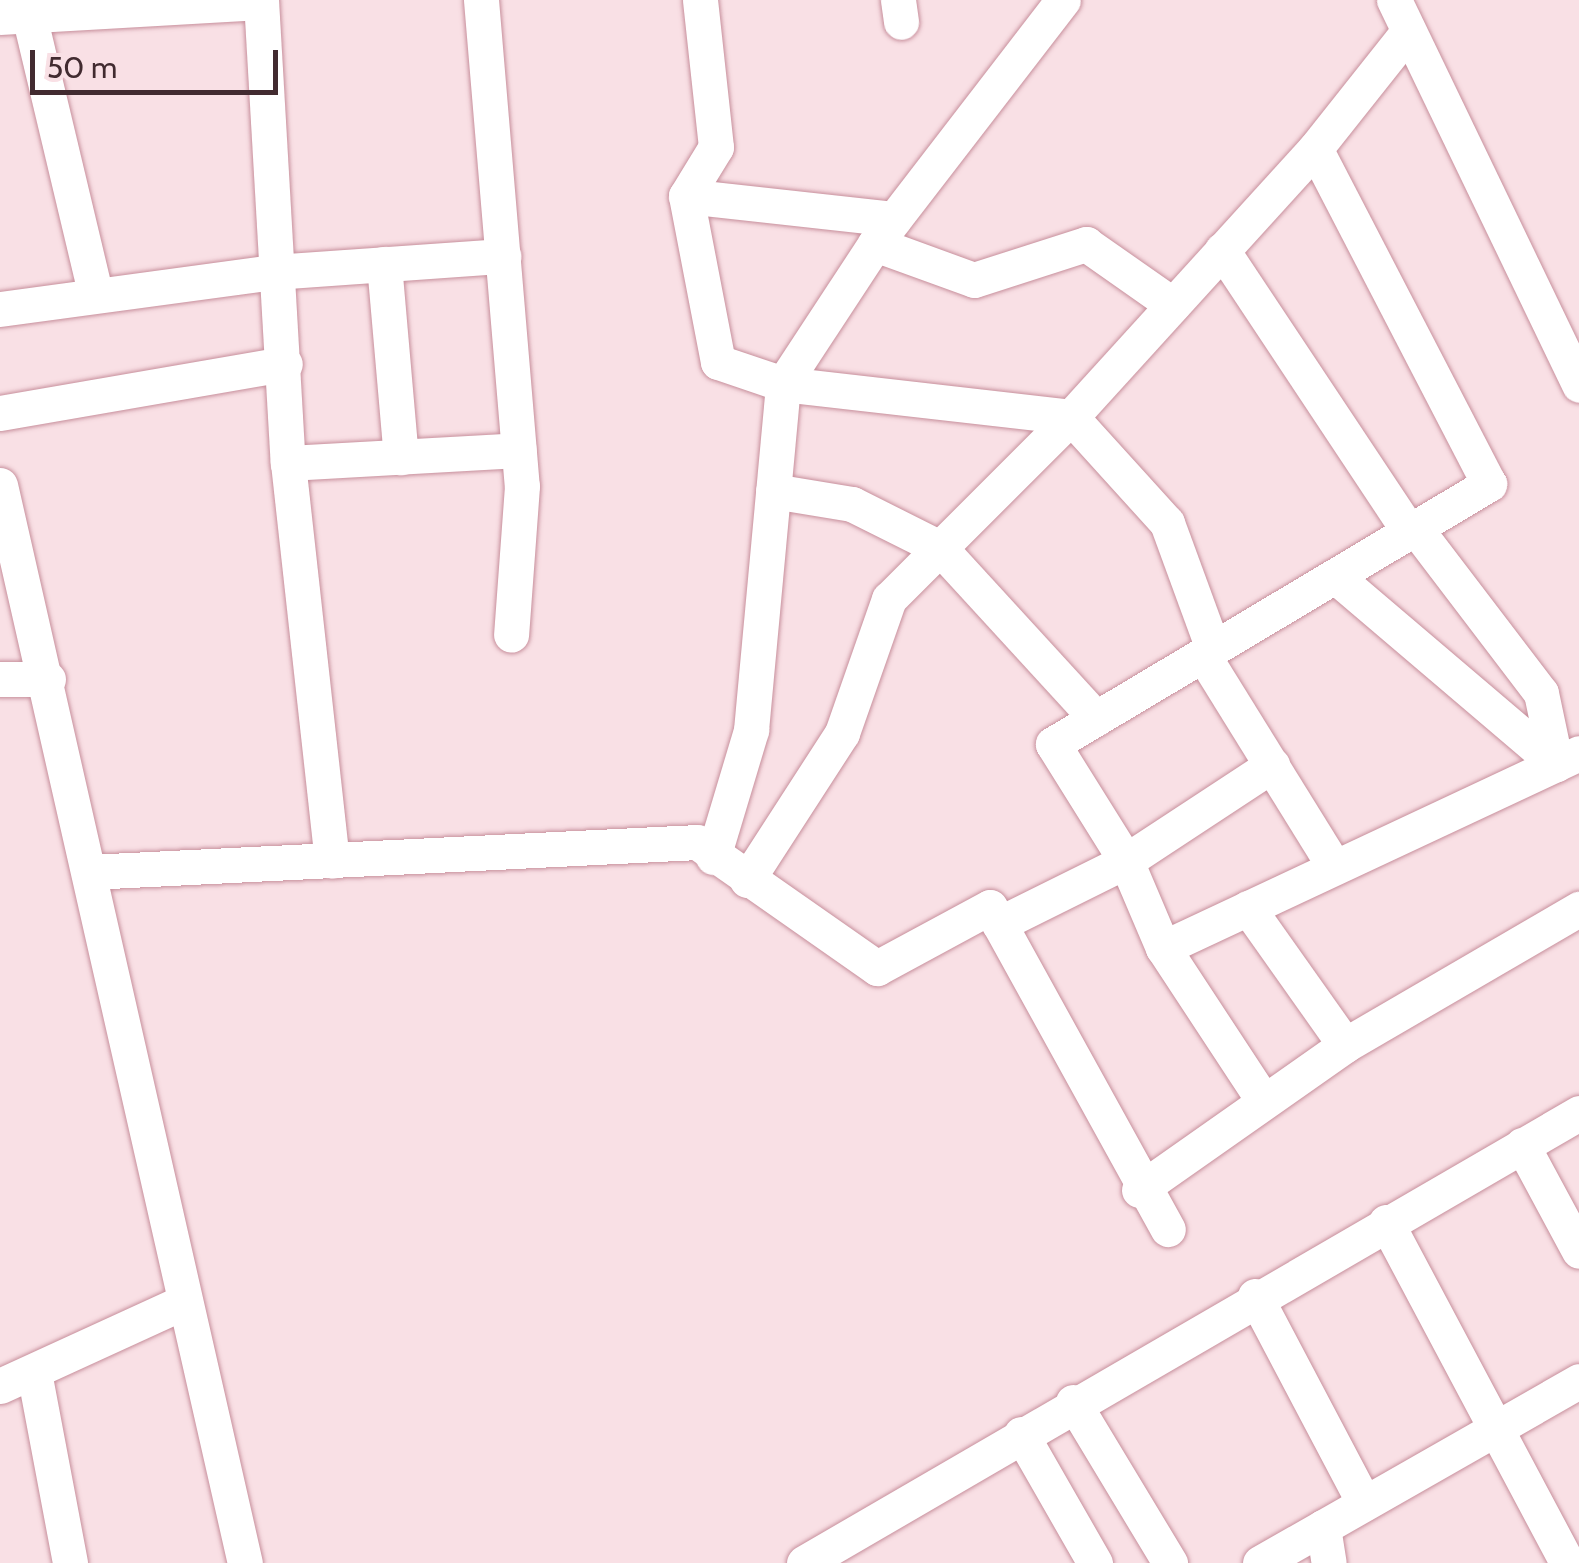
<!DOCTYPE html>
<style>
body{margin:0}
#map{position:relative;width:1579px;height:1563px;overflow:hidden;background:#f9e0e5;font-family:Cabin,sans-serif}
div>[style]{position:absolute}
.roads{filter:drop-shadow(0 0 2px #c78f9c) drop-shadow(0 0 2px #c78f9c)}
.street>*{height:35px;margin:-17.5px;padding:0 17.5px;transform-origin:17.5px;border-radius:17.5px;background:#fff}
span{translate:-50% -50%;white-space:nowrap;text-align:center;line-height:1.15;-webkit-text-stroke:10px #f9e0e5;paint-order:stroke}
.scale{position:absolute;left:30px;top:50px;width:248px;height:45px;box-sizing:border-box;border:5px solid #422b30;border-top:0;padding-left:12px;font-size:30px;line-height:35px;white-space:nowrap;color:#422b30;-webkit-text-stroke:8px #f9e0e5;paint-order:stroke}
</style>
<div id="map">
<div class="roads">
<div class="street">
<div style="left:261px;top:0;width:464px;rotate:86.7deg"></div>
<div style="left:288px;top:463px;width:400px;rotate:83.7deg"></div>
<div style="left:481px;top:0;width:488px;rotate:85.2deg"></div>
<div style="left:522px;top:486px;width:149px;rotate:94.2deg"></div>
<div style="left:700px;top:0;width:148px;rotate:83.8deg"></div>
<div style="left:716px;top:147px;width:57px;rotate:121.5deg"></div>
<div style="left:686px;top:196px;width:169px;rotate:79.1deg"></div>
<div style="left:718px;top:362px;width:69px;rotate:18.7deg"></div>
<div style="left:783px;top:384px;width:290px;rotate:6.5deg"></div>
<div style="left:1071px;top:417px;width:362px;rotate:-47.7deg"></div>
<div style="left:1315px;top:149px;width:148px;rotate:-51.6deg"></div>
<div style="left:898px;top:0;width:22px;rotate:82deg"></div>
<div style="left:1394px;top:0;width:427px;rotate:64.3deg"></div>
<div style="left:29px;top:15px;width:284px;rotate:76.6deg"></div>
<div style="left:0;top:17px;width:261px;rotate:-3.3deg"></div>
<div style="left:686px;top:196px;width:209px;rotate:6.3deg"></div>
<div style="left:875px;top:244px;width:105px;rotate:20deg"></div>
<div style="left:974px;top:280px;width:118px;rotate:-17.8deg"></div>
<div style="left:1086px;top:244px;width:106px;rotate:35deg"></div>
<div style="left:1222px;top:250px;width:340px;rotate:56.4deg"></div>
<div style="left:384px;top:264px;width:194px;rotate:85deg"></div>
<div style="left:0;top:309px;width:275px;rotate:-7.7deg"></div>
<div style="left:273px;top:272px;width:231px;rotate:-4deg"></div>
<div style="left:0;top:413px;width:289px;rotate:-9.8deg"></div>
<div style="left:288px;top:463px;width:231px;rotate:-3.2deg"></div>
<div style="left:0;top:485px;width:1105px;rotate:77.2deg"></div>
<div style="left:773px;top:491px;width:80px;rotate:9.3deg"></div>
<div style="left:852px;top:504px;width:98px;rotate:26.6deg"></div>
<div style="left:940px;top:548px;width:231px;rotate:47.5deg"></div>
<div style="left:1416px;top:529px;width:206px;rotate:52.7deg"></div>
<div style="left:1541px;top:693px;width:73px;rotate:78.1deg"></div>
<div style="left:1335px;top:576px;width:290px;rotate:40.4deg"></div>
<div style="left:1203px;top:655px;width:248px;rotate:58.2deg"></div>
<div style="left:0;top:679px;width:48px"></div>
<div style="left:713px;top:857px;width:133px;rotate:-73.3deg"></div>
<div style="left:751px;top:730px;width:347px;rotate:-84.7deg"></div>
<div style="left:783px;top:384px;width:168px;rotate:-56.7deg"></div>
<div style="left:875px;top:244px;width:308px;rotate:-52.4deg"></div>
<div style="left:89px;top:872px;width:609px;rotate:-2.82deg"></div>
<div style="left:697px;top:842px;width:220px;rotate:35deg"></div>
<div style="left:877px;top:968px;width:128px;rotate:-28.4deg"></div>
<div style="left:990px;top:907px;width:368px;rotate:61.1deg"></div>
<div style="left:747px;top:880px;width:175px;rotate:-57.1deg"></div>
<div style="left:842px;top:733px;width:142px;rotate:-70.7deg"></div>
<div style="left:889px;top:599px;width:257px;rotate:-45deg"></div>
<div style="left:1071px;top:417px;width:143px;rotate:47.8deg"></div>
<div style="left:1167px;top:523px;width:134px;rotate:69.9deg"></div>
<div style="left:1248px;top:908px;width:168px;rotate:54.7deg"></div>
<div style="left:999px;top:924px;width:142px;rotate:-26.4deg"></div>
<div style="left:1126px;top:861px;width:175px;rotate:-33.3deg"></div>
<div style="left:1163px;top:948px;width:459px;rotate:-25.1deg"></div>
<div style="left:1263px;top:1100px;width:182px;rotate:-123.3deg"></div>
<div style="left:1163px;top:948px;width:95px;rotate:-113deg"></div>
<div style="left:1126px;top:861px;width:138px;rotate:-122deg"></div>
<div style="left:1053px;top:744px;width:508px;rotate:-30.81deg"></div>
<div style="left:1489px;top:484px;width:377px;rotate:-117.4deg"></div>
<div style="left:1522px;top:1145px;width:120px;rotate:61.7deg"></div>
<div style="left:1139px;top:1190px;width:252px;rotate:-35.1deg"></div>
<div style="left:1345px;top:1045px;width:271px;rotate:-30.2deg"></div>
<div style="left:1386px;top:1222px;width:386px;rotate:62deg"></div>
<div style="left:1255px;top:1296px;width:234px;rotate:62.2deg"></div>
<div style="left:34px;top:1372px;width:194px;rotate:79.3deg"></div>
<div style="left:0;top:1386px;width:197px;rotate:-24.6deg"></div>
<div style="left:1073px;top:1402px;width:188px;rotate:58.9deg"></div>
<div style="left:1021px;top:1434px;width:149px;rotate:60.2deg"></div>
<div style="left:1323px;top:1527px;width:36px;rotate:81deg"></div>
<div style="left:804px;top:1563px;width:896px;rotate:-30.14deg"></div>
<div style="left:1260px;top:1563px;width:367px;rotate:-29.7deg"></div>
</div>
</div>
<div class="scale">50 m</div>
</div>
